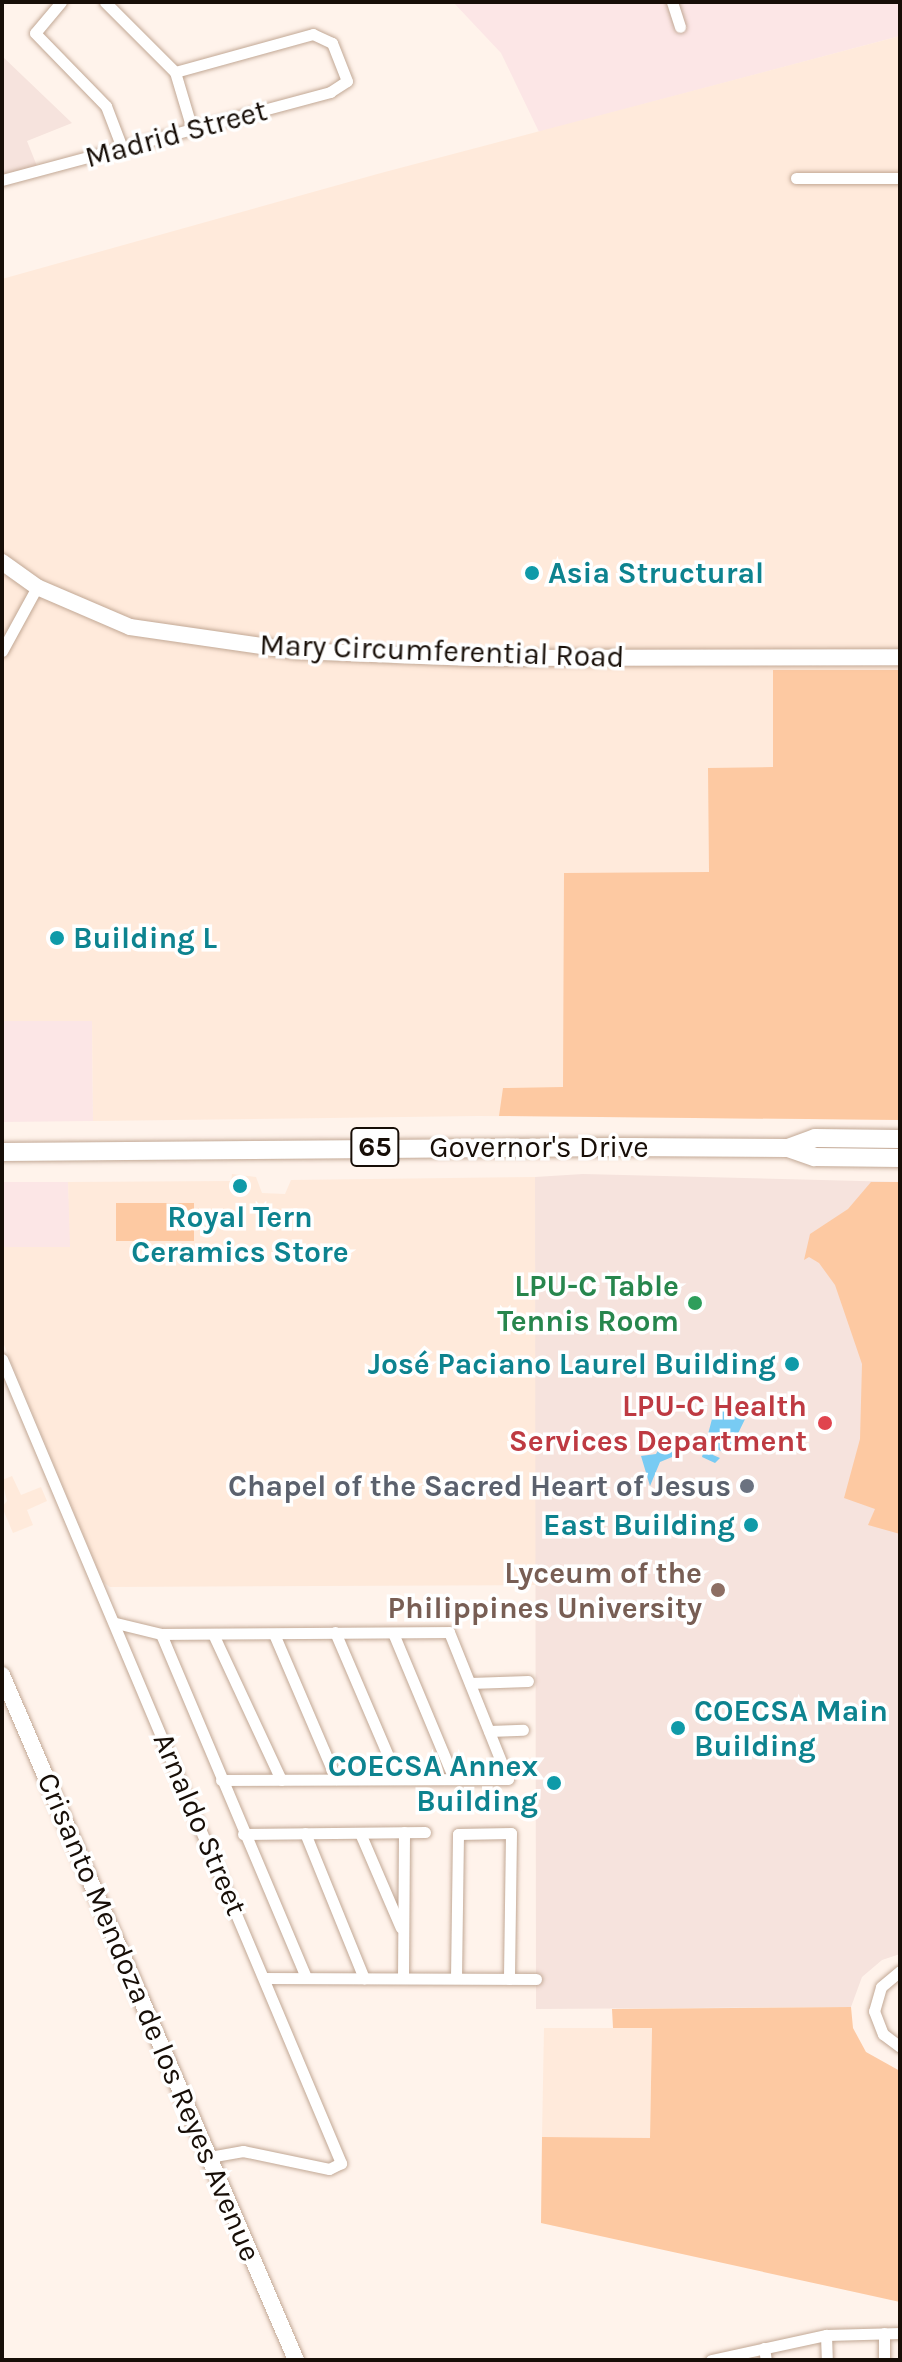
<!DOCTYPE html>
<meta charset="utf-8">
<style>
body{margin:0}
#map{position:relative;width:902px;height:2362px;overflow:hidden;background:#fff3eb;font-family:Karla,sans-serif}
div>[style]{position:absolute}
.commercial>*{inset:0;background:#fce6e6}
.built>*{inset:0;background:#ffeadb}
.education>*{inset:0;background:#f6e3dd}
.green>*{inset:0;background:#fdc9a2}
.water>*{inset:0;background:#78cbf3}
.roads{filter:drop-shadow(0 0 2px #c2a895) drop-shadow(0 0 2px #c2a895)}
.street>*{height:11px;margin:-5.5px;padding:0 5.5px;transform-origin:5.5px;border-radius:5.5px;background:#fff}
.secondary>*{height:16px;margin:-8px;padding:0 8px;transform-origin:8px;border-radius:8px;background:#fff}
.primary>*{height:18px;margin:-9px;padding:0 9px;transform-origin:9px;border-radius:9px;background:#fff}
.dots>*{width:22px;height:22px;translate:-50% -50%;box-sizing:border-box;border:4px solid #fff;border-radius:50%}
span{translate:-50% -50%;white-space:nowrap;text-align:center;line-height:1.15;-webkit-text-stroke:7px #fff;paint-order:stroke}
.shield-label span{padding:2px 6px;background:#fff;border:2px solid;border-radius:6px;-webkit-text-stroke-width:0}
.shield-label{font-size:28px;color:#170e07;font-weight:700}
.street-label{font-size:30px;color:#170e07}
.culture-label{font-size:30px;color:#0d838f;font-weight:700}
.left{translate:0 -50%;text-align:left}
.right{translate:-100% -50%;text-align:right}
.leisure-label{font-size:30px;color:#27864d;font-weight:700}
.health-label{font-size:30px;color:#be3a42;font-weight:700}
.worship-label{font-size:30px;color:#5b616d;font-weight:700}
.education-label{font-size:30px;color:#785e54;font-weight:700}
.frame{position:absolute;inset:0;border:4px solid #170e07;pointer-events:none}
</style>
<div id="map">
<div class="commercial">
<div style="clip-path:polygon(453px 2px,900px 2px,900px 36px,539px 132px,501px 53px)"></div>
<div style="clip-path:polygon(2px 1021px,92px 1021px,93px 1121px,2px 1122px)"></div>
<div style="clip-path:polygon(2px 1182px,68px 1182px,71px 1247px,2px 1247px)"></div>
</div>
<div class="built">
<div style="clip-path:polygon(900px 36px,900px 1120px,478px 1116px,93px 1121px,92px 1021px,2px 1021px,2px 279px,381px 173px)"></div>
<div style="clip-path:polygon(232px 1174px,256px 1177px,262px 1193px,285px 1194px,291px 1180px,535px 1177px,537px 1585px,110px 1587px,103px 1582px,2px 1340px,2px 1247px,70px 1247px,68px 1182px,231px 1181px)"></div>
<div style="clip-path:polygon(12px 1476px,21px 1495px,41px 1487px,47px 1501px,27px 1510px,33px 1525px,13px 1533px,2px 1507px,7px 1501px,2px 1480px)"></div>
<div style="clip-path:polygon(544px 2028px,652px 2028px,650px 2138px,542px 2137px)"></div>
</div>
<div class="education">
<div style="clip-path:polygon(2px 56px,72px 123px,27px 141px,37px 166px,2px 175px)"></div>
<div style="clip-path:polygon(583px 1174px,900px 1182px,900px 1954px,882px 1960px,862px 1977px,851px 2007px,536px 2009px,535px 1177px)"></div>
</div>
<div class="green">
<div style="clip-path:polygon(773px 670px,900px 670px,900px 1120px,499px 1116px,503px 1088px,563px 1087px,564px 873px,709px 872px,708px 768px,773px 767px)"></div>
<div style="clip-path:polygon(871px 1182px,900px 1182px,900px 1534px,868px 1525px,875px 1509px,844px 1498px,860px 1439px,862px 1364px,835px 1285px,819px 1263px,809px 1257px,804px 1260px,810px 1234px,848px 1209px)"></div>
<div style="clip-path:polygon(116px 1203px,194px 1203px,194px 1241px,116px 1241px)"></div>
<div style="clip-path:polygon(851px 2007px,853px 2028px,866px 2052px,900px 2071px,900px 2302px,541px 2223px,542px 2137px,650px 2138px,652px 2028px,613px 2028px,612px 2009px)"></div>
</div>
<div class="water">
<div style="clip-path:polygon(717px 1400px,748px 1413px,728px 1454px,716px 1449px,713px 1455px,720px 1458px,715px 1463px,702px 1457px)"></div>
<div style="clip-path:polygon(664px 1439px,678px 1444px,677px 1455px,660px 1462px,650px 1486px,641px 1456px,656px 1454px)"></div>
</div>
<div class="roads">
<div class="street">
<div style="left:61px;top:2px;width:40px;rotate:130deg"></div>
<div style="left:35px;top:33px;width:102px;rotate:45.8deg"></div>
<div style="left:106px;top:106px;width:45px;rotate:69.1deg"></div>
<div style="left:105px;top:2px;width:99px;rotate:45deg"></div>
<div style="left:175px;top:72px;width:59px;rotate:73.4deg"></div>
<div style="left:672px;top:2px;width:26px;rotate:72deg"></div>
<div style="left:796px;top:178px;width:104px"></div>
<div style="left:2px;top:180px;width:340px;rotate:-15deg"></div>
<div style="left:330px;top:92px;width:20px;rotate:-33deg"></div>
<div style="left:347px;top:81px;width:41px;rotate:-111.5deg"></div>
<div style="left:332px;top:43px;width:21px;rotate:-155deg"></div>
<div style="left:313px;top:34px;width:143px;rotate:164.6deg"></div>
<div style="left:2px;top:651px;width:73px;rotate:-61.3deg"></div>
<div style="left:2px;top:1359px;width:873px;rotate:67.14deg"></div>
<div style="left:341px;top:2163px;width:13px;rotate:153deg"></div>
<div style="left:329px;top:2169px;width:88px;rotate:-168.2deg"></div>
<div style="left:243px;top:2151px;width:35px;rotate:170deg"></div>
<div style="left:116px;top:1623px;width:46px;rotate:13.7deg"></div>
<div style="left:161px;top:1634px;width:288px;rotate:-0.4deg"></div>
<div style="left:449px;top:1632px;width:158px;rotate:68.1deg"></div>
<div style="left:508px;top:1779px;width:287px;rotate:179.8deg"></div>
<div style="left:335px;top:1632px;width:160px;rotate:66.8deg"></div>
<div style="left:393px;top:1633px;width:158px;rotate:67.3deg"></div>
<div style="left:161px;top:1634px;width:373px;rotate:67.1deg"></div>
<div style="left:213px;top:1634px;width:161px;rotate:65deg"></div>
<div style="left:274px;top:1634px;width:158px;rotate:66.8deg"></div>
<div style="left:470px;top:1683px;width:58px;rotate:-2deg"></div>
<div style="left:489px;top:1731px;width:34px;rotate:-2deg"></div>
<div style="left:305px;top:1833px;width:157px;rotate:67.9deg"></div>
<div style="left:360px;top:1833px;width:103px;rotate:66.7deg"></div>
<div style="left:243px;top:1834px;width:182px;rotate:-0.6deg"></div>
<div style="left:900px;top:1971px;width:25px;rotate:140deg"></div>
<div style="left:881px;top:1987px;width:25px;rotate:106deg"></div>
<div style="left:874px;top:2011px;width:25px;rotate:69deg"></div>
<div style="left:883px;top:2034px;width:21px;rotate:37deg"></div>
<div style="left:266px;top:1978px;width:270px;rotate:0.2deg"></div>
<div style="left:403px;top:1978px;width:146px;rotate:-89.6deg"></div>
<div style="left:456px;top:1978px;width:144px;rotate:-89.2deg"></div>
<div style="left:458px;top:1834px;width:53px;rotate:-1.1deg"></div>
<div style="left:511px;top:1833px;width:146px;rotate:90.8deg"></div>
<div style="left:884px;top:2333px;width:27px;rotate:90deg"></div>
<div style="left:826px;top:2335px;width:25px;rotate:88deg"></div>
<div style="left:764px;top:2348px;width:12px;rotate:81deg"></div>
<div style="left:711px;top:2360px;width:118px;rotate:-12.3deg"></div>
<div style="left:826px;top:2335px;width:74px;rotate:-1.5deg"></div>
</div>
<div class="secondary">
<div style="left:2px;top:562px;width:43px;rotate:35.5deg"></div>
<div style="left:37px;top:587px;width:101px;rotate:23.3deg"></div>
<div style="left:130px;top:627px;width:168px;rotate:8.2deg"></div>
<div style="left:296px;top:651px;width:177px;rotate:2.3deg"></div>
<div style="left:473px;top:658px;width:427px;rotate:-0.1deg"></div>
<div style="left:2px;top:1675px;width:745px;rotate:66.77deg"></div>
</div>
<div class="primary">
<div style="left:788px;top:1148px;width:29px;rotate:-20deg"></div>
<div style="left:815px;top:1138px;width:85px;rotate:0.7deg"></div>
<div style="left:2px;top:1152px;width:618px;rotate:-0.46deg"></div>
<div style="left:620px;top:1147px;width:168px;rotate:0.3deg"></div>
<div style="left:788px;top:1148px;width:28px;rotate:19deg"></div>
<div style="left:814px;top:1157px;width:86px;rotate:0.7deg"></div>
</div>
</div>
<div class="dots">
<div style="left:532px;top:573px;background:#0f9aa8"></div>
<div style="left:57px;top:938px;background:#0f9aa8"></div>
<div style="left:240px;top:1186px;background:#0f9aa8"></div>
<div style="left:695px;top:1303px;background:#2e9e5b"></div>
<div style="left:792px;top:1364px;background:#0f9aa8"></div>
<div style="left:825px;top:1423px;background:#e0444e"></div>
<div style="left:747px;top:1486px;background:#6b7280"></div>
<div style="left:751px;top:1525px;background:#0f9aa8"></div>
<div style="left:718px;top:1590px;background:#8d6e63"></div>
<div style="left:678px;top:1728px;background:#0f9aa8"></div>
<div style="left:554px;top:1783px;background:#0f9aa8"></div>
</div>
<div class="shield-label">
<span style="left:375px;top:1147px">65</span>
</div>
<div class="street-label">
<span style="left:176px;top:134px;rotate:-15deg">Madrid Street</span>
<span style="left:442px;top:651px;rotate:2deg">Mary Circumferential Road</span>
<span style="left:539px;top:1147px">Governor's Drive</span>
<span style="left:200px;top:1824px;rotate:67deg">Arnaldo Street</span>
<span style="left:149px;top:2017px;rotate:67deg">Crisanto Mendoza de los Reyes Avenue</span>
</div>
<div class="culture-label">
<span class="left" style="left:548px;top:573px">Asia Structural</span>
<span class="left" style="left:73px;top:938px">Building L</span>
<span style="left:240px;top:1234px">Royal Tern<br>Ceramics Store</span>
<span class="right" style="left:776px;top:1364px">José Paciano Laurel Building</span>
<span class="right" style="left:735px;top:1525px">East Building</span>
<span class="left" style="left:694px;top:1728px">COECSA Main<br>Building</span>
<span class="right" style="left:538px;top:1783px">COECSA Annex<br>Building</span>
</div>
<div class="leisure-label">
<span class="right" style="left:679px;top:1303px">LPU-C Table<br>Tennis Room</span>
</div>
<div class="health-label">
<span class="right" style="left:807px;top:1423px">LPU-C Health<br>Services Department</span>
</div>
<div class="worship-label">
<span class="right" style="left:731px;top:1486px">Chapel of the Sacred Heart of Jesus</span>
</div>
<div class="education-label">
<span class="right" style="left:702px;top:1590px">Lyceum of the<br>Philippines University</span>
</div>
<div class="frame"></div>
</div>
